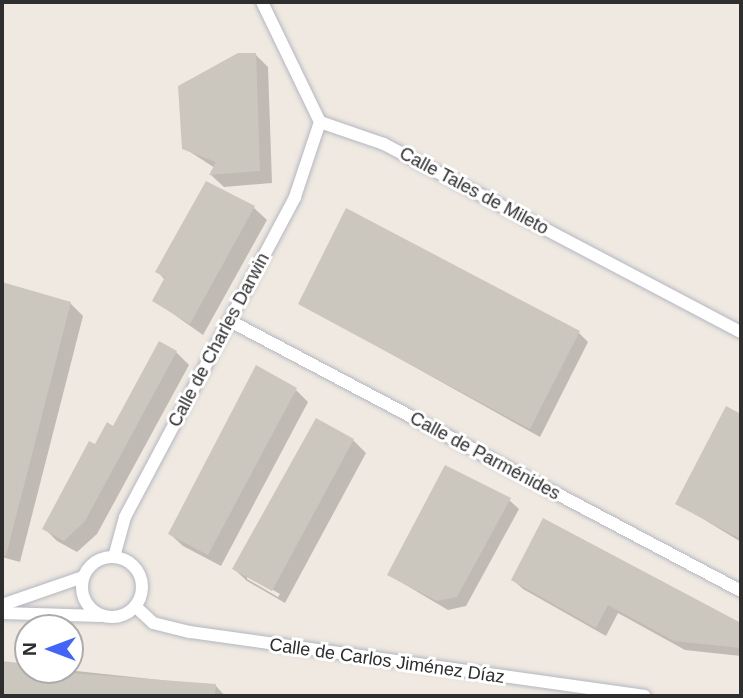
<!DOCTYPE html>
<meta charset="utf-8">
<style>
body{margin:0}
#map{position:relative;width:743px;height:698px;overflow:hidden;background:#efe9e1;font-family:Arial,sans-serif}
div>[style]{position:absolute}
.shadow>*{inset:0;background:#0003}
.building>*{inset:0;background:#cbc7bf}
.roads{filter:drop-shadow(0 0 2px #b4b7c1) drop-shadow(0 0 2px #b4b7c1)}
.minor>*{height:12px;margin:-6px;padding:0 6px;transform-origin:6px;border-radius:6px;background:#fff}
.minor>.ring{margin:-6px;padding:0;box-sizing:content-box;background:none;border:12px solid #fff;border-radius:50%}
span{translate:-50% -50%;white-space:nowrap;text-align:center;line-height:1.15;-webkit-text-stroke:6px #fff;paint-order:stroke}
.street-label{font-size:18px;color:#2e2e2e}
.frame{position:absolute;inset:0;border:4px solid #2e2e2e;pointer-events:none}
.north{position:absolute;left:14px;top:614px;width:70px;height:70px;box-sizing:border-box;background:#fff;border:2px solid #ababab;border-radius:50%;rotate:270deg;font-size:19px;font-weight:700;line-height:28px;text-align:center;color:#2e2e2e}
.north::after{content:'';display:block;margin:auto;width:24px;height:32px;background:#4264fb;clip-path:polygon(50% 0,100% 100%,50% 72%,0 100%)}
</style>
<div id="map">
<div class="shadow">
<div style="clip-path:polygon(255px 54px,268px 67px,272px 183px,224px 187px,211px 175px,215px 168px,184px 148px)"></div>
<div style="clip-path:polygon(254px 208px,267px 220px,203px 335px,155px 301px,165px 280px,158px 272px)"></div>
<div style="clip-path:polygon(2px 284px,70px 303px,83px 316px,20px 562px,2px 557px)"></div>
<div style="clip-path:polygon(300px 303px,579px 333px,588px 342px,540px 437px)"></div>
<div style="clip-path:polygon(176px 352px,189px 365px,97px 534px,77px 552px,57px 541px,44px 528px,96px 446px)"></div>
<div style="clip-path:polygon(296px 390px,308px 402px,221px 566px,183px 546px,170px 534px)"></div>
<div style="clip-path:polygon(727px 408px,741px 416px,741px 542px,677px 503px)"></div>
<div style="clip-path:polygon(evenodd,353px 440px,366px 453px,285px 603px,247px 581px,234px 569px,353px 440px,247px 575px,280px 594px,278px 597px,247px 579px,247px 575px)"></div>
<div style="clip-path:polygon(509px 500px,519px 509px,466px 606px,448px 610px,389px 575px)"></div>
<div style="clip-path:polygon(544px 520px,741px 625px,741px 656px,685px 650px,618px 613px,606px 636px,523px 589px,513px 580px)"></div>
<div style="clip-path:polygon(2px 663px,216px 686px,225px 696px,2px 696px)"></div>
</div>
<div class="building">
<div style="clip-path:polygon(238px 53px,256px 53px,260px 171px,209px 175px,216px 162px,182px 149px,178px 86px)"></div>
<div style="clip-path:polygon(206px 181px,255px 206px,190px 324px,152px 301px,165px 277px,155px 272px)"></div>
<div style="clip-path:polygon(346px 208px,580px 331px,530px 429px,298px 304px)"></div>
<div style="clip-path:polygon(2px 282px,71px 302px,6px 556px,2px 555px)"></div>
<div style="clip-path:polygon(159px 341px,177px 351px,85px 521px,64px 541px,42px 529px,89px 441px,95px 444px,107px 422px,113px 426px)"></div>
<div style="clip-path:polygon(256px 365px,297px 388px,208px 555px,168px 534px)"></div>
<div style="clip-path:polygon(726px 406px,741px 414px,741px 539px,675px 504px)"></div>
<div style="clip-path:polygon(316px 418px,354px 439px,272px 591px,232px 569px)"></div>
<div style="clip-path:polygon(445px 465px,511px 498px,457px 597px,437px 601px,387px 575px)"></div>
<div style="clip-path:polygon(543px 518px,741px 623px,741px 648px,674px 641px,608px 605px,596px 628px,511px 580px)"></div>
<div style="clip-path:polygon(2px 661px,28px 664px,28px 670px,216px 684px,215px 696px,2px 696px)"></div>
</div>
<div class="roads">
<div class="minor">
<div style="left:262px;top:2px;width:133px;rotate:64.2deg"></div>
<div style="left:320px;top:122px;width:68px;rotate:19deg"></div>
<div style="left:384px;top:144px;width:403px;rotate:27.8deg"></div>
<div style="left:230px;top:321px;width:578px;rotate:27.85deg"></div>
<div class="ring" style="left:82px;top:557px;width:48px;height:48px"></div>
<div style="left:114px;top:557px;width:41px;rotate:-74.6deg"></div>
<div style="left:125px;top:517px;width:362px;rotate:-62deg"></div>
<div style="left:295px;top:197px;width:79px;rotate:-71.6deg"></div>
<div style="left:2px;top:605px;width:86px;rotate:-19.1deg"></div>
<div style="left:136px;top:607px;width:23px;rotate:43deg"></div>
<div style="left:153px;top:623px;width:38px;rotate:14deg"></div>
<div style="left:190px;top:632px;width:459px;rotate:8deg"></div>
<div style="left:2px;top:613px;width:98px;rotate:1.8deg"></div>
</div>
</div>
<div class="street-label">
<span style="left:474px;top:191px;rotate:28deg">Calle Tales de Mileto</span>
<span style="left:219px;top:340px;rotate:-62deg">Calle de Charles Darwin</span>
<span style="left:485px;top:456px;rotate:28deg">Calle de Parménides</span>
<span style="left:387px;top:661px;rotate:8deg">Calle de Carlos Jiménez Díaz</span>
</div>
<div class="frame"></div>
<div class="north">N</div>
</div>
